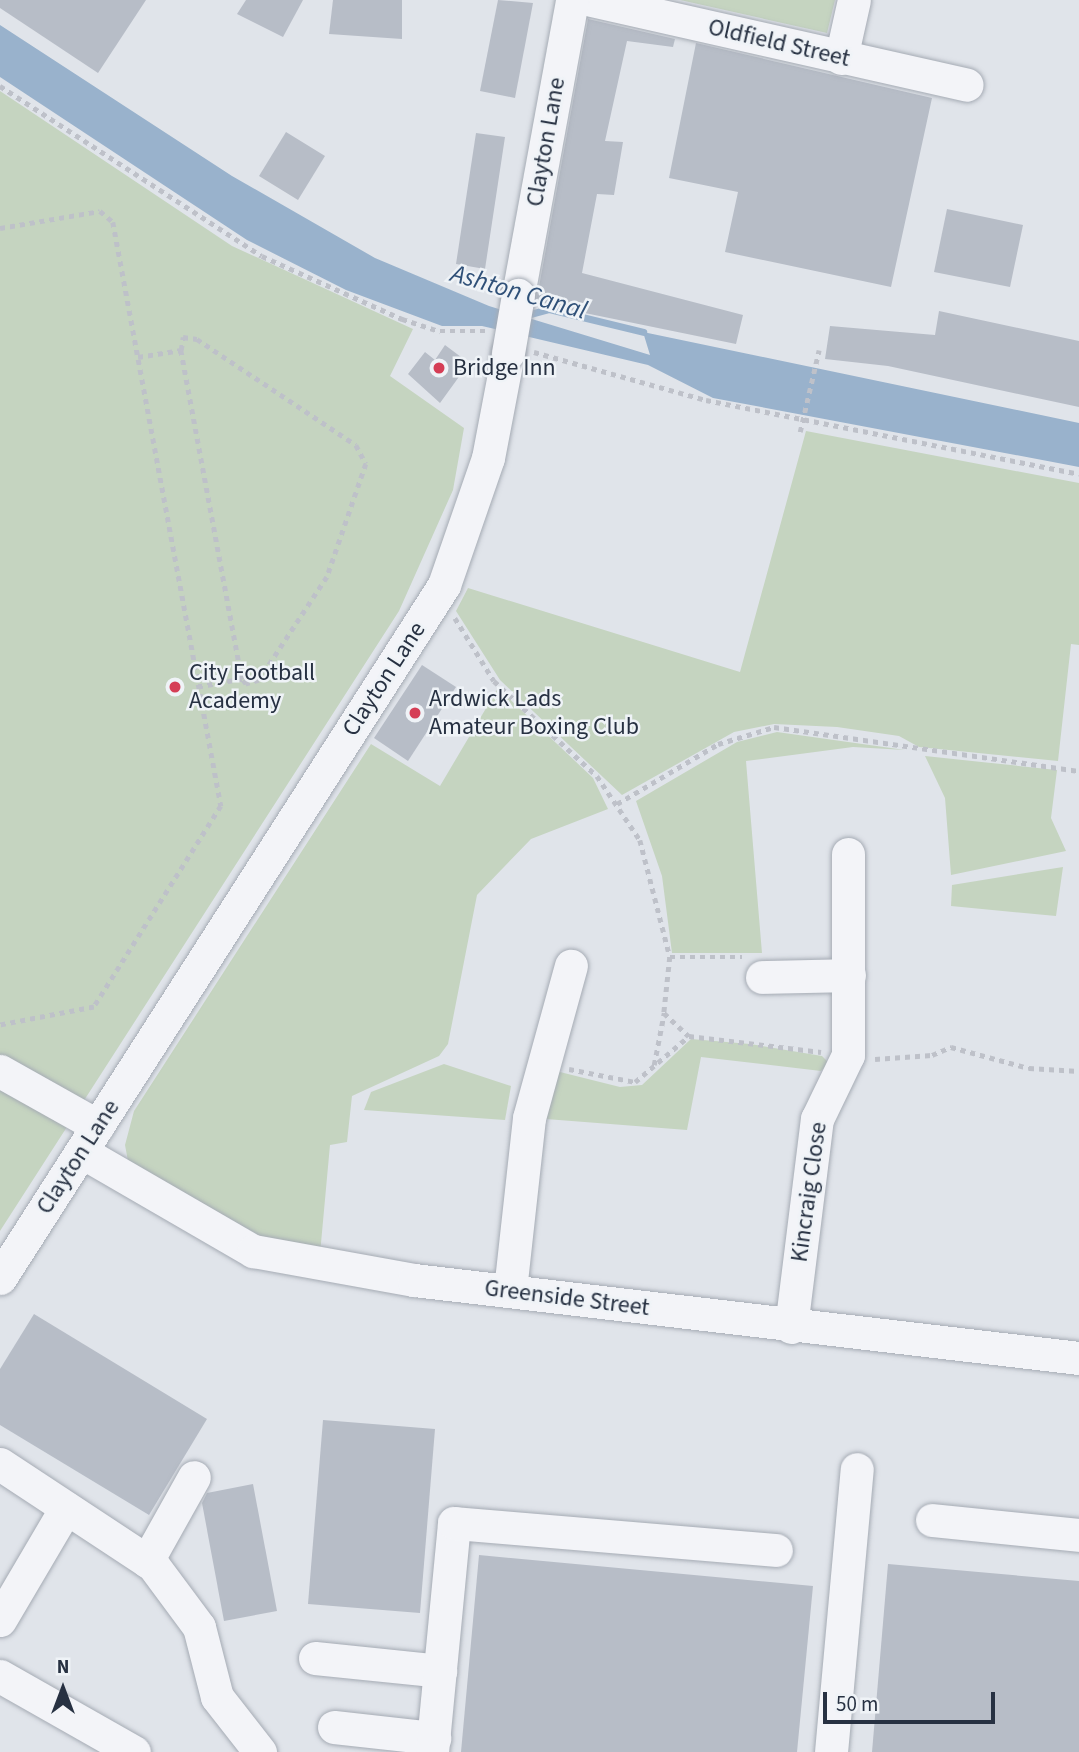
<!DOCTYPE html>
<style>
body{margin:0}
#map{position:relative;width:1079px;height:1752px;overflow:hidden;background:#e0e4ea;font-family:"Source Sans 3",sans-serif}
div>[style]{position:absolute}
.green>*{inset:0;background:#c5d4c0}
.water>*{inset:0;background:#99b2cc}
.stream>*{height:7px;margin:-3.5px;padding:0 3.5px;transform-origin:3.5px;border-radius:3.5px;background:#99b2cc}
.building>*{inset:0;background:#b7bdc7}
.path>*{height:4.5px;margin-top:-2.25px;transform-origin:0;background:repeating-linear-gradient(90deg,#bec1c9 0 5px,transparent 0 10px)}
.roads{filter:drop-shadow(0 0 2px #a5abb4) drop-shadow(0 0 2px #a5abb4)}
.minor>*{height:33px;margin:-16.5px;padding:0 16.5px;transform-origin:16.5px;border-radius:16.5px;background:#f3f4f8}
.path-bridge>*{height:4.5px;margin-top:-2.25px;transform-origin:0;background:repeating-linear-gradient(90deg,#bec1c9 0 5px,transparent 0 10px)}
.bridges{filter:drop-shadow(0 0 2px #a5abb4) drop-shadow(0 0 2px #a5abb4)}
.minor-bridge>*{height:33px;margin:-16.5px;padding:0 16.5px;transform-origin:16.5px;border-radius:16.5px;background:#f3f4f8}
.dots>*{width:19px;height:19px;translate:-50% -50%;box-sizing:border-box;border:4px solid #eff3f7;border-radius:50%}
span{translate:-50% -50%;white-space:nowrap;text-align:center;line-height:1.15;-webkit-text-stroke:5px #eff3f7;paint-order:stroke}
.street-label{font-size:24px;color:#273142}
.poi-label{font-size:24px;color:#273142}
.left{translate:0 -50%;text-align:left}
.water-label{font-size:26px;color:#2f5078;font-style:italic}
.north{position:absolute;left:28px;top:1654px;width:70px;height:70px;-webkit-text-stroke:5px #eff3f7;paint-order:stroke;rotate:0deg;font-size:19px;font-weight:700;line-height:28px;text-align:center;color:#273142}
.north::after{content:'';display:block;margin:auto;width:24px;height:32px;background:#273142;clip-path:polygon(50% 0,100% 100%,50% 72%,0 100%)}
.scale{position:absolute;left:823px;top:1692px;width:172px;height:32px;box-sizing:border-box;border:4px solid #273142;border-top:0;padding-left:9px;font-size:21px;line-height:24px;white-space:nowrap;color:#273142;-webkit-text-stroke:5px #eff3f7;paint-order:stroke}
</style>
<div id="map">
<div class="green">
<div style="clip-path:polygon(680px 0,835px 0,827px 33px)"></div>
<div style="clip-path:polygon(0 91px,232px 246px,413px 329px,390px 376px,464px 428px,453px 490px,399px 611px,0 1231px)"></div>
<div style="clip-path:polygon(806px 431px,1079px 483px,1079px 645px,1071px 644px,1058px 761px,919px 747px,899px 736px,837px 727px,774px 724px,734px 732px,622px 795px,500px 680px,456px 611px,468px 588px,740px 672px)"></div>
<div style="clip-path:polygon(498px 688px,593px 778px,608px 809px,531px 839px,477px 895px,448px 1044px,439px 1056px,352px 1096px,347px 1142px,330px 1145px,320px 1254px,274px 1244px,128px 1161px,125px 1145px,134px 1111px,371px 744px,440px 786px)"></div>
<div style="clip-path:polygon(777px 732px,905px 750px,853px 747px,746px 761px,762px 953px,672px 953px,662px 876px,636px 801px,737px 742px)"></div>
<div style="clip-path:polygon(925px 756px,1057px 770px,1051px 818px,1066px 851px,951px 875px,945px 798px)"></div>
<div style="clip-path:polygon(1063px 867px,1056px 916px,951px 906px,952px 885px)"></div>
<div style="clip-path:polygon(691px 1039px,750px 1044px,822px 1056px,829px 1063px,821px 1071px,701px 1057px,687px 1130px,546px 1119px,552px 1070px,620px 1087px,642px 1085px)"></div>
<div style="clip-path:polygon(444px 1064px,511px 1086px,505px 1120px,364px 1110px,371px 1092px)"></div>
</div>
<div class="water">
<div style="clip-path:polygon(0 25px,232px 176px,375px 258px,489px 306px,650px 355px,643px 332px,1079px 423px,1079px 467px,713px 398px,648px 365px,482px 326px,442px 326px,346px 290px,247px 240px,0 77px)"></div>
</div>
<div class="stream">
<div style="left:530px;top:314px;width:20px;rotate:-15deg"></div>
<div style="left:549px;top:309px;width:97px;rotate:13.7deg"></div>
</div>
<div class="building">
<div style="clip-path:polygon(0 0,146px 0,98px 73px,0 8px)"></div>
<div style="clip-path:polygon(246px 0,303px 0,283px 37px,237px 14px)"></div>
<div style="clip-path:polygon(333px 0,402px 0,402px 39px,329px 34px)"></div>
<div style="clip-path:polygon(498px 0,533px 3px,515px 98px,480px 91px)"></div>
<div style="clip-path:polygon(588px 19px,675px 39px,673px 47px,627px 41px,605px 141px,623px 142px,614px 195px,597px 194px,582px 273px,743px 315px,736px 344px,536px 303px)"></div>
<div style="clip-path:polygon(696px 43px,932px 98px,891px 287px,725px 252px,738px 192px,669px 178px)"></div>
<div style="clip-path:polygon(286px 132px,325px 156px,298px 200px,259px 176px)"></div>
<div style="clip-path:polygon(476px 133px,505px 137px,485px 269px,456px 264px)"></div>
<div style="clip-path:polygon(947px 209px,1023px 225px,1010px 287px,934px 272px)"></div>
<div style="clip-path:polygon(939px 311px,1079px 341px,1079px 407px,888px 366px,825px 359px,830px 326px,935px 335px)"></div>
<div style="clip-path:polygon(445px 345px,469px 363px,440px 403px,408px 374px,425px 352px,435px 360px)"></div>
<div style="clip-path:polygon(422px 665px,456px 687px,408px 761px,374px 738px)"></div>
<div style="clip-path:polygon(34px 1314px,207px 1419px,149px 1515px,0 1425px,0 1369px)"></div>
<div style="clip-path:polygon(323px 1420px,435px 1429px,420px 1613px,308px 1604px)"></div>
<div style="clip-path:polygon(253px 1484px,277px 1611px,224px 1621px,202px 1503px,207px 1493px)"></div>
<div style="clip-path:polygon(479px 1555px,813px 1586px,797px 1752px,461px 1752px)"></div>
<div style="clip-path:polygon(888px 1564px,1079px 1581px,1079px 1752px,872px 1752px)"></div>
</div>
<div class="path">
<div style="left:0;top:86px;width:312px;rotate:33deg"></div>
<div style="left:262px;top:256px;width:154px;rotate:24.2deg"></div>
<div style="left:402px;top:319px;width:40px;rotate:18deg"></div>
<div style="left:440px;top:331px;width:46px"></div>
<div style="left:0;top:228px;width:101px;rotate:-9.6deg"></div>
<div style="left:100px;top:211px;width:17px;rotate:40deg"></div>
<div style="left:113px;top:222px;width:594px;rotate:79.52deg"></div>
<div style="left:221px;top:806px;width:238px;rotate:122.3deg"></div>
<div style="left:94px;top:1007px;width:96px;rotate:169.2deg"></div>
<div style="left:181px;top:350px;width:13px;rotate:-81deg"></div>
<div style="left:183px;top:337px;width:14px;rotate:8deg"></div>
<div style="left:197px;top:339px;width:191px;rotate:33.7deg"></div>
<div style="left:356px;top:445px;width:21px;rotate:62deg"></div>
<div style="left:366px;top:464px;width:120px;rotate:109deg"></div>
<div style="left:327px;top:577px;width:123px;rotate:123.4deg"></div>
<div style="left:259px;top:680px;width:14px;rotate:163deg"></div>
<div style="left:246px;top:684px;width:6px;rotate:-129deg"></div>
<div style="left:534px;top:352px;width:179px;rotate:15.6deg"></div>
<div style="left:706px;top:400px;width:380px;rotate:11.2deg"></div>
<div style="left:138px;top:357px;width:44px;rotate:-9.2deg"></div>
<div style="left:181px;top:350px;width:335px;rotate:79.5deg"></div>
<div style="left:242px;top:679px;width:44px;rotate:169.5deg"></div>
<div style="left:455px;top:618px;width:74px;rotate:58.2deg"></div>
<div style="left:494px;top:681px;width:140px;rotate:42.7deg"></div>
<div style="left:597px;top:776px;width:77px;rotate:56.1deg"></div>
<div style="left:640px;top:840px;width:121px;rotate:75.6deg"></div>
<div style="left:670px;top:957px;width:56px;rotate:96.1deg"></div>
<div style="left:664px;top:1013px;width:34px;rotate:43deg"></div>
<div style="left:689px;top:1036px;width:133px;rotate:6.9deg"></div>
<div style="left:617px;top:804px;width:117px;rotate:-30.7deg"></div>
<div style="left:718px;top:744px;width:59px;rotate:-16.9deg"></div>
<div style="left:774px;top:727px;width:308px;rotate:8.2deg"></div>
<div style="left:670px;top:957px;width:72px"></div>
<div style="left:875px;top:1059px;width:57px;rotate:-4deg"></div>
<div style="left:932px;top:1055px;width:21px;rotate:-23deg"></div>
<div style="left:951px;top:1047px;width:81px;rotate:15.1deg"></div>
<div style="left:1029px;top:1068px;width:50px;rotate:3.4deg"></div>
<div style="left:654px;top:1065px;width:53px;rotate:-79.1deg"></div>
<div style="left:569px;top:1069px;width:67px;rotate:11.1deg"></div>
<div style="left:635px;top:1082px;width:71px;rotate:-40.4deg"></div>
</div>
<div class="roads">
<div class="minor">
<div style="left:591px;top:0;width:385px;rotate:12.7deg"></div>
<div style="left:841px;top:58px;width:59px;rotate:-77.4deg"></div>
<div style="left:518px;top:295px;width:300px;rotate:-79.6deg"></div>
<div style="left:762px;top:977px;width:87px;rotate:-1.3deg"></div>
<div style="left:0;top:1071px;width:112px;rotate:29.3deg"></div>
<div style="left:82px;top:1152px;width:198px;rotate:30.1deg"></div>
<div style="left:253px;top:1251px;width:164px;rotate:10.2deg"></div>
<div style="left:414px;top:1280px;width:670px;rotate:6.69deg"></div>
<div style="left:0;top:1278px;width:823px;rotate:-57.35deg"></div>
<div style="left:444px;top:585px;width:134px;rotate:-70.9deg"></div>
<div style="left:488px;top:458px;width:107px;rotate:-79.2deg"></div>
<div style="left:510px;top:1290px;width:173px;rotate:-83.7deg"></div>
<div style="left:529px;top:1118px;width:158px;rotate:-74.6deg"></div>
<div style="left:791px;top:1327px;width:210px;rotate:-82.9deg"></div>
<div style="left:817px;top:1119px;width:71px;rotate:-64.2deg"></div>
<div style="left:848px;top:1055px;width:201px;rotate:-90deg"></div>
<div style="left:0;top:1464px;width:183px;rotate:33.4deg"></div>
<div style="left:153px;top:1565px;width:77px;rotate:53.4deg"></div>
<div style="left:199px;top:1627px;width:72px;rotate:75.6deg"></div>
<div style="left:217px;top:1697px;width:70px;rotate:52deg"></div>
<div style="left:932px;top:1520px;width:148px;rotate:5.8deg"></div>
<div style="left:147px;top:1561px;width:96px;rotate:-60.8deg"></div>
<div style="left:0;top:1620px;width:130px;rotate:-59.5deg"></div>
<div style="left:315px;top:1658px;width:126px;rotate:5.9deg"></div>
<div style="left:0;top:1676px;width:154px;rotate:29.6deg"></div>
<div style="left:334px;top:1727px;width:101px;rotate:6.3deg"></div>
<div style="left:432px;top:1752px;width:230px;rotate:-84.5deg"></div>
<div style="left:454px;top:1523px;width:323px;rotate:4.8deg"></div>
<div style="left:831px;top:1752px;width:284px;rotate:-84.8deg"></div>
</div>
</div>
<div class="path-bridge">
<div style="left:800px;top:432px;width:84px;rotate:-77deg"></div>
</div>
<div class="bridges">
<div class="minor-bridge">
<div style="left:508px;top:353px;width:59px;rotate:-80.2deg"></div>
</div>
</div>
<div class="dots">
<div style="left:439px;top:368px;background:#d53e56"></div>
<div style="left:175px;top:687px;background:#d53e56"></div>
<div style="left:415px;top:713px;background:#d53e56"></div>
</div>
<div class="street-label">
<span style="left:779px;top:43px;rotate:13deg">Oldfield Street</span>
<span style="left:546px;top:142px;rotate:-80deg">Clayton Lane</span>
<span style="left:384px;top:679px;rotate:-57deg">Clayton Lane</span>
<span style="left:78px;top:1157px;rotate:-57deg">Clayton Lane</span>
<span style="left:809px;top:1192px;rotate:-82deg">Kincraig Close</span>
<span style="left:567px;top:1298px;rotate:7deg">Greenside Street</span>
</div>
<div class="poi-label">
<span class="left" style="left:453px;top:368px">Bridge Inn</span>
<span class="left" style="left:189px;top:687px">City Football<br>Academy</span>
<span class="left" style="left:429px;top:713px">Ardwick Lads<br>Amateur Boxing Club</span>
</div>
<div class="water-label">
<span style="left:519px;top:292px;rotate:16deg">Ashton Canal</span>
</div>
<div class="north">N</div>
<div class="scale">50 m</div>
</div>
